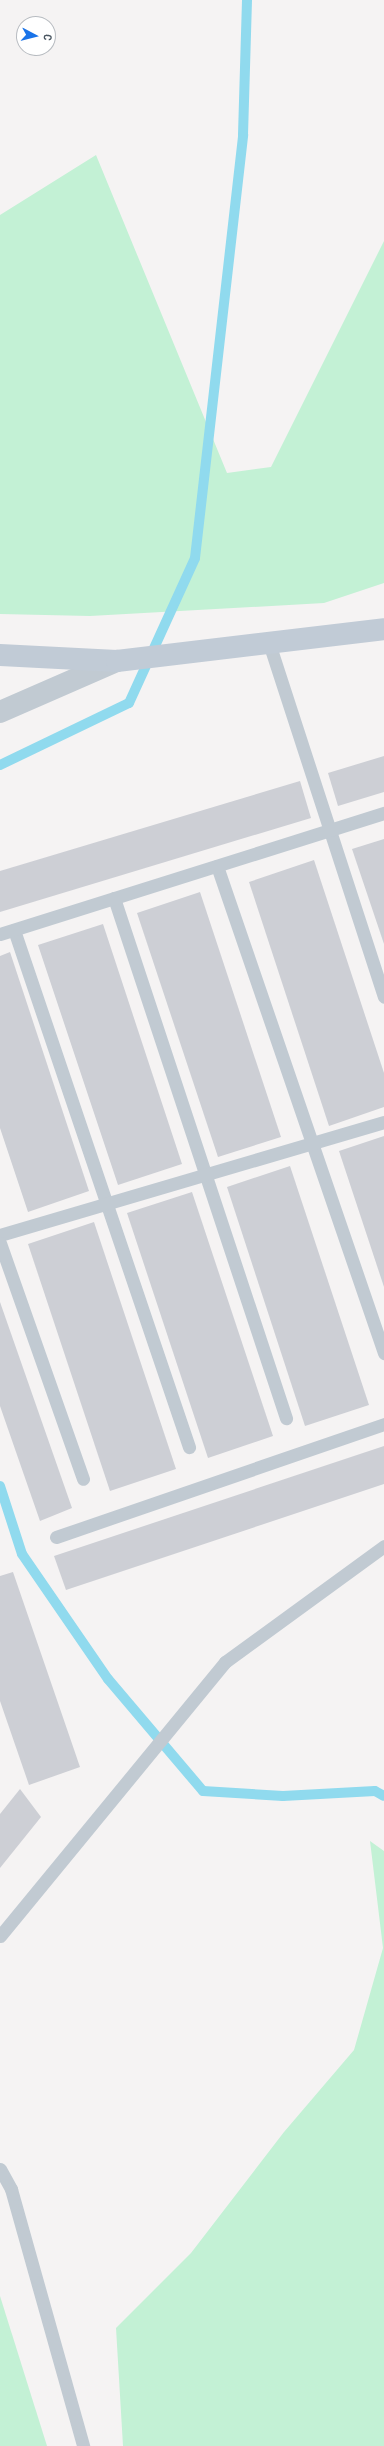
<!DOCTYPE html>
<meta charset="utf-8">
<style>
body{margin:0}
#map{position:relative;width:384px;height:2446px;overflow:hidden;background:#f5f3f3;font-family:"Roboto Condensed",sans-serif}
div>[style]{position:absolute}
.green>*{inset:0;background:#c3f1d5}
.stream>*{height:10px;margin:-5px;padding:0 5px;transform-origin:5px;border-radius:5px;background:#90daee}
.building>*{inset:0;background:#cdcfd5}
.lane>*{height:13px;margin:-6.5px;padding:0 6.5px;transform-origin:6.5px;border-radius:6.5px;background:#c1cad2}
.street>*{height:22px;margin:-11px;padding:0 11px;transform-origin:11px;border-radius:11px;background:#c1cad2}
.secondary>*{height:22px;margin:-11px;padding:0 11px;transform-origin:11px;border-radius:11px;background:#c1cbd6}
span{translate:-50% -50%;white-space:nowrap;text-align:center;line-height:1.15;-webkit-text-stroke:3.5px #fff;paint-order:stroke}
.north{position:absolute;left:16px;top:16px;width:40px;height:40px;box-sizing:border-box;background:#fff;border:1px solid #b7bbc0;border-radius:50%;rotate:97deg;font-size:11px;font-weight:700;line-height:16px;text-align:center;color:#4a5661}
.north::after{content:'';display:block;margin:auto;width:14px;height:18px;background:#1a73e8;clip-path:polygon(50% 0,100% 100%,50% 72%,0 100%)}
</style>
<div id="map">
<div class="green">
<div style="clip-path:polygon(96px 155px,227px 473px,271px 467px,384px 241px,384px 583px,324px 603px,90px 616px,0 614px,0 215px)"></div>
<div style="clip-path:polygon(370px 1841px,384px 1851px,384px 2446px,123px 2446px,116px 2328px,191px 2253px,284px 2132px,354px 2050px,383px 1948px)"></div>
<div style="clip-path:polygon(0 2296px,47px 2446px,0 2446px)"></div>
</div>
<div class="stream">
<div style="left:0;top:765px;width:143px;rotate:-25.7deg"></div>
<div style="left:129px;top:703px;width:159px;rotate:-65.5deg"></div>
<div style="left:195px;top:558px;width:426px;rotate:-83.5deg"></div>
<div style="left:243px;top:135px;width:135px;rotate:-88.3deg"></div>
<div style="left:0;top:1486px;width:71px;rotate:72.1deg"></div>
<div style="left:22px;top:1554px;width:152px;rotate:55.5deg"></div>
<div style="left:108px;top:1679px;width:147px;rotate:49.7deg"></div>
<div style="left:203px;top:1791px;width:80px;rotate:3.6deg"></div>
<div style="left:283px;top:1796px;width:92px;rotate:-3.1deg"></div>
<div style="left:375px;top:1791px;width:10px;rotate:29deg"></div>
</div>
<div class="building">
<div style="clip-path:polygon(384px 756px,384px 792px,338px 806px,328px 773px)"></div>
<div style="clip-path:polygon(300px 781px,311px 818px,0 912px,0 871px)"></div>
<div style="clip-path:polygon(384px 839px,384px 944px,352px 849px)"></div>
<div style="clip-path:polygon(314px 860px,384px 1073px,384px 1107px,329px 1126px,249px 882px)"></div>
<div style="clip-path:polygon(200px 892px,281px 1137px,218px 1157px,137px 913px)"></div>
<div style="clip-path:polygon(103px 924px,182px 1164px,118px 1185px,38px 945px)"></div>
<div style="clip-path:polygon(10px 952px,89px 1191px,28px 1212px,0 1128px,0 956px)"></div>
<div style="clip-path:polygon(384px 1136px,384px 1287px,339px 1151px)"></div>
<div style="clip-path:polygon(290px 1166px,369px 1405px,305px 1426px,227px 1187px)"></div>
<div style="clip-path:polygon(192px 1192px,273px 1436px,208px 1458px,127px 1213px)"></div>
<div style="clip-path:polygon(94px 1222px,176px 1469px,110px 1491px,28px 1244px)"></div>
<div style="clip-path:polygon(0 1302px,72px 1508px,40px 1521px,0 1406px)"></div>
<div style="clip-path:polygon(384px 1446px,384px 1484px,66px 1590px,54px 1556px)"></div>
<div style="clip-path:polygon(13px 1572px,80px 1767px,29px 1785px,0 1701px,0 1576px)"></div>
<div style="clip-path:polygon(20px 1789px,41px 1817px,0 1868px,0 1814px)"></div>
</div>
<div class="lane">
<div style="left:269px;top:643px;width:372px;rotate:72deg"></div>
<div style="left:217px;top:866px;width:515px;rotate:71.07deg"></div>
<div style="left:114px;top:898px;width:548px;rotate:71.7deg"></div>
<div style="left:14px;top:930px;width:546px;rotate:71.3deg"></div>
<div style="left:0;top:934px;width:403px;rotate:-17.5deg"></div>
<div style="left:0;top:1235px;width:400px;rotate:-16.4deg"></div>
<div style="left:0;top:1243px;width:250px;rotate:70.6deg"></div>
<div style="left:56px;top:1537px;width:347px;rotate:-19deg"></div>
<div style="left:0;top:1936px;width:355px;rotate:-50.6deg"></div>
<div style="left:225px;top:1662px;width:197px;rotate:-36.1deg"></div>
<div style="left:0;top:2169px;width:23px;rotate:61deg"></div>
<div style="left:11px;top:2189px;width:267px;rotate:74.3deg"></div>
</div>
<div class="street">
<div style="left:0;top:712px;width:128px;rotate:-23.6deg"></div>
</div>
<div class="secondary">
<div style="left:0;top:655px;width:117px;rotate:2.9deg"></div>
<div style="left:117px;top:661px;width:269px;rotate:-6.8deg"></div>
</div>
<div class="north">С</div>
</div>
